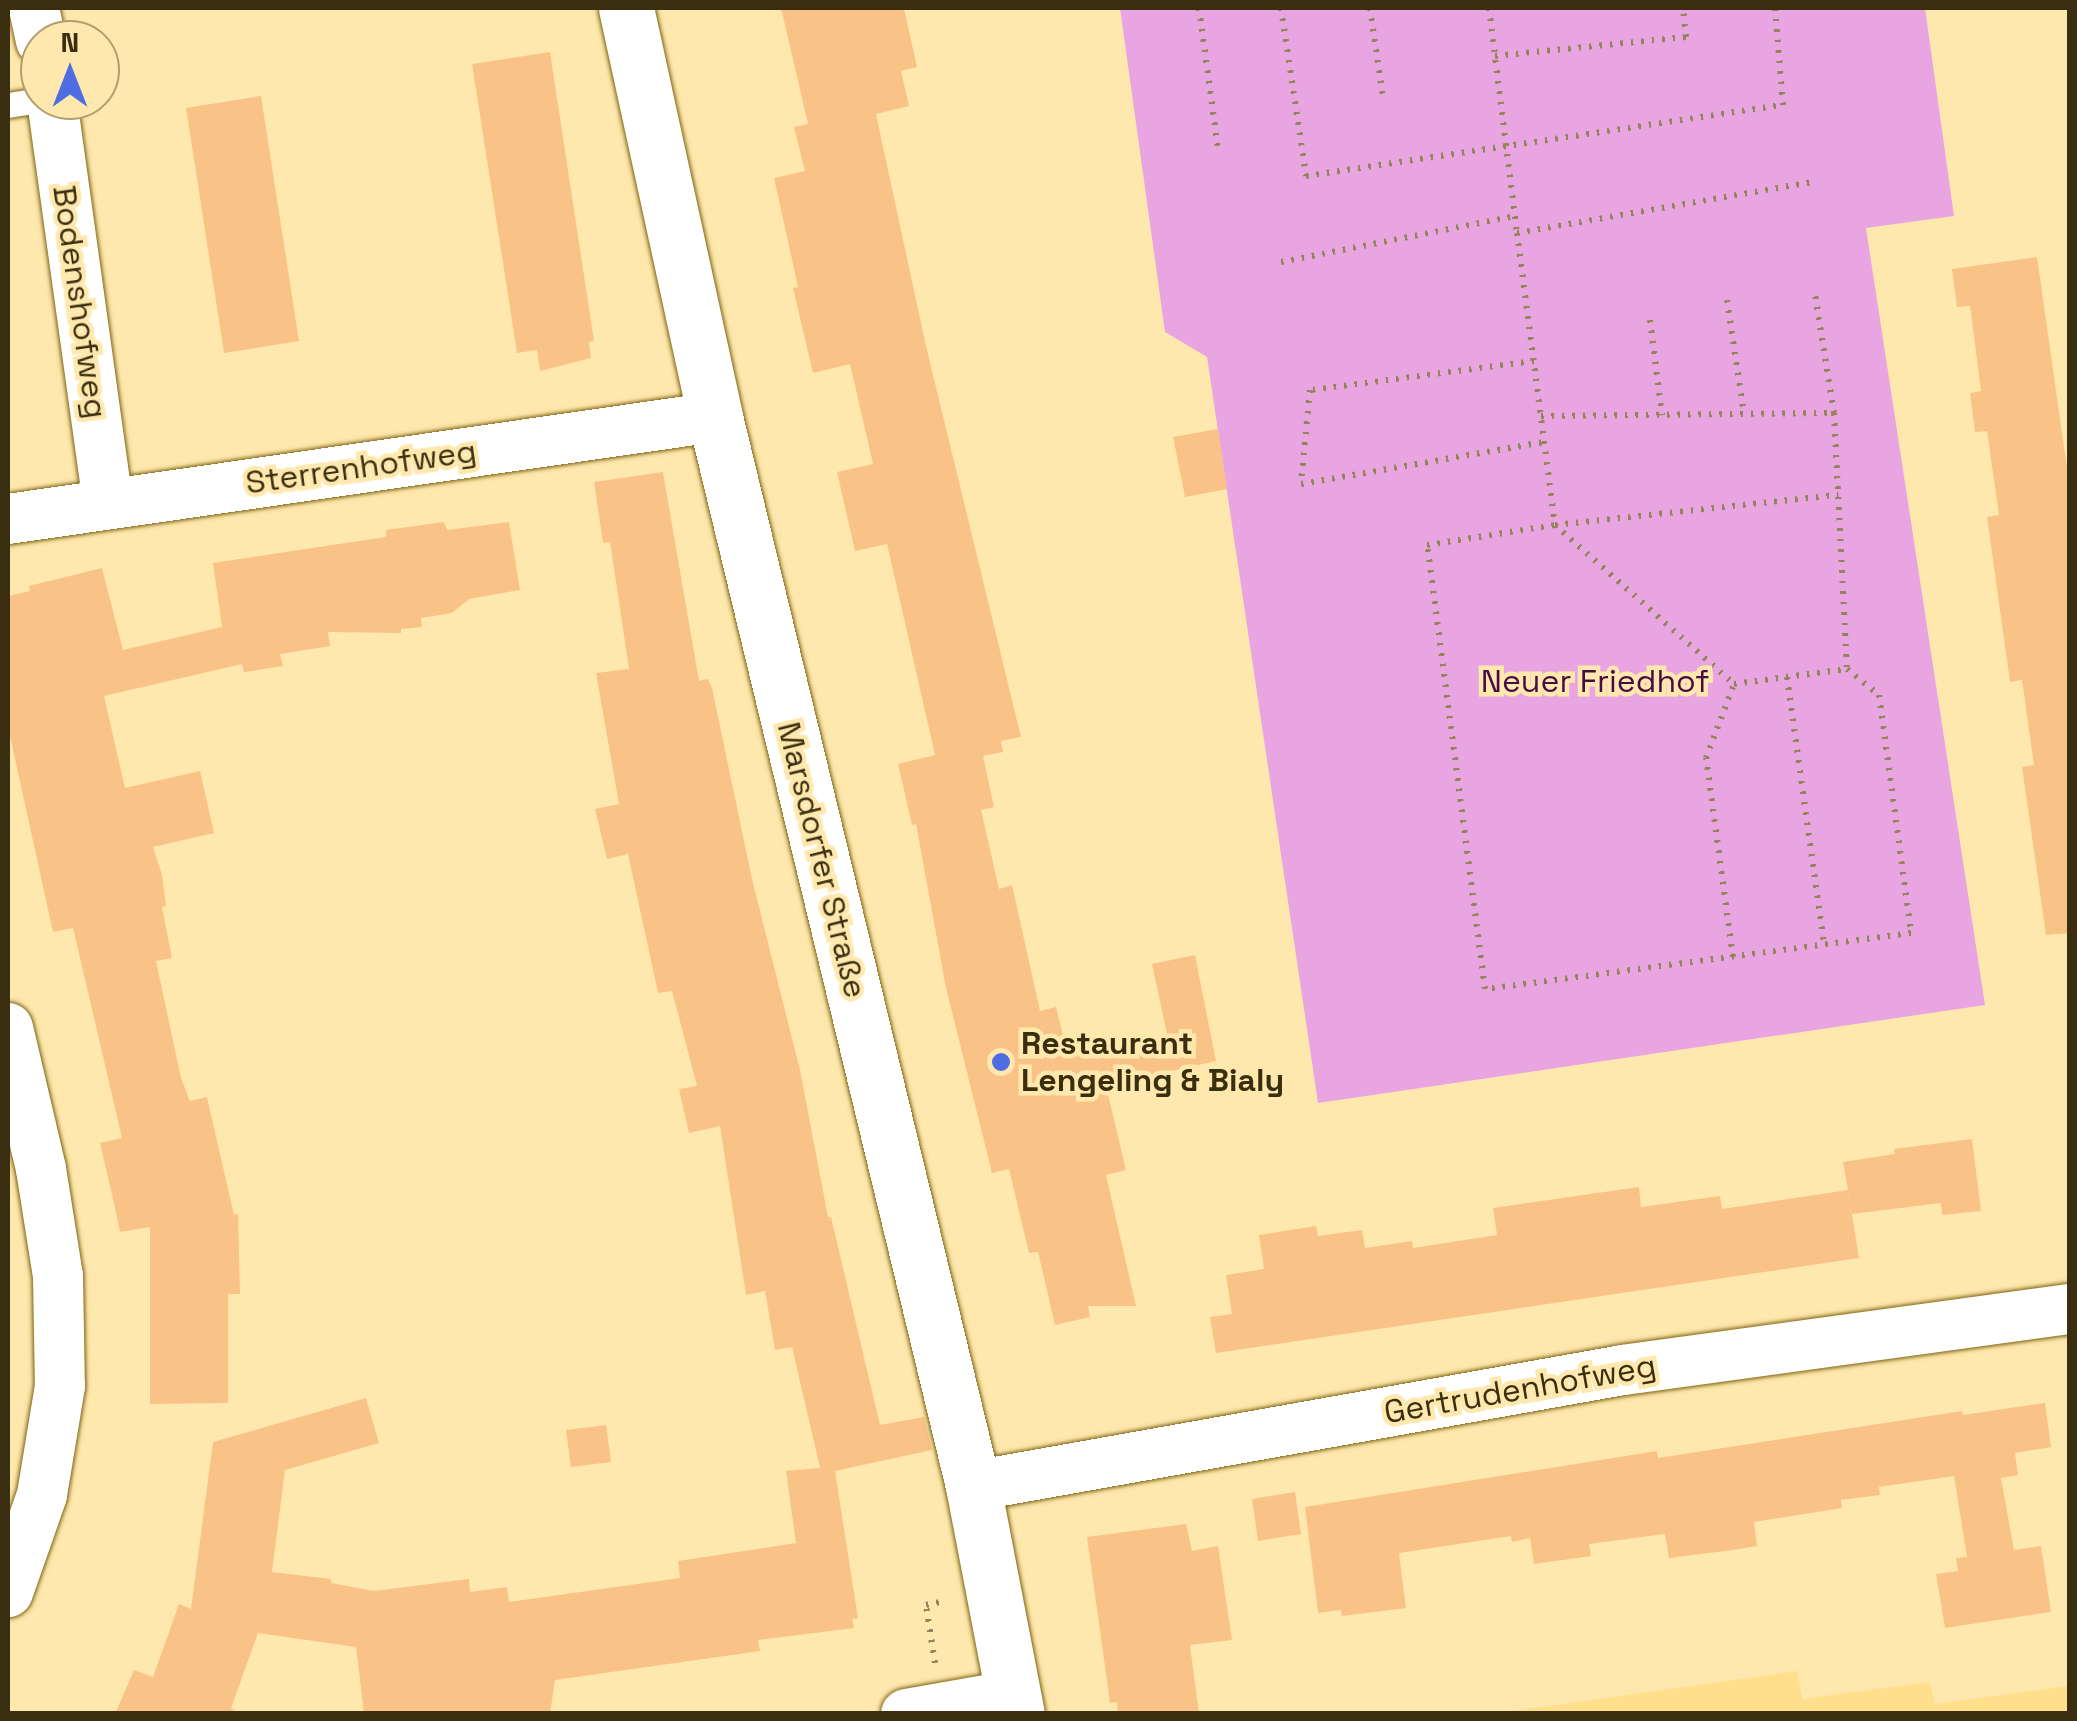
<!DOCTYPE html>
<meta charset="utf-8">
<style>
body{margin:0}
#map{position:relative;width:2077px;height:1721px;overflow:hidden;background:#ffe8ad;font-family:"Space Grotesk",sans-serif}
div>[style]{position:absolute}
.built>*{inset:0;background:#ffdf8c}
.green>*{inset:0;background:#e8a5e2}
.building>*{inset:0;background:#f9c387}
.path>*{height:6px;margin-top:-3px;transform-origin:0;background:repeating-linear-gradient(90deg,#958458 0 2.5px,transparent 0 10.5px)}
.roads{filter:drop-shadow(0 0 2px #7e6412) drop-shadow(0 0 2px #7e6412)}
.lane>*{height:25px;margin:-12.5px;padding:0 12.5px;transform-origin:12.5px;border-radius:12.5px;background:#fff}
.street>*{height:50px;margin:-25px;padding:0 25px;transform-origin:25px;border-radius:25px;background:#fff}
.secondary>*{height:55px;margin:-27.5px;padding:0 27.5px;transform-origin:27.5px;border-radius:27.5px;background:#fff}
.dots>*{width:28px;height:28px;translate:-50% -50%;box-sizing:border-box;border:5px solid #ffe8ad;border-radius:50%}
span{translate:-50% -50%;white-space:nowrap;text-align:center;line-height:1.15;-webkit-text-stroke:9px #ffe8ad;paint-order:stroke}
.street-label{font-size:32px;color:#392e0f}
.park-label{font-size:32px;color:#470b46}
.poi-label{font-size:32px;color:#392e0f;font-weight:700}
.left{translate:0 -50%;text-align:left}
.frame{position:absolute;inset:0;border:10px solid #392e0f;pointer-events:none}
.north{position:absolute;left:20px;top:20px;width:100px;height:100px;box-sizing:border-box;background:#ffe8ad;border:2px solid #b09e6e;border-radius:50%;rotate:0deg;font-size:28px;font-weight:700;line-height:40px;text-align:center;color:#392e0f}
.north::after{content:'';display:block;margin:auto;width:35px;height:45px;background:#4f6de2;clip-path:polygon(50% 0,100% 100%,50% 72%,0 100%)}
</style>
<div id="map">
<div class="built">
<div style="clip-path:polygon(1797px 1671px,1802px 1699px,1930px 1682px,1935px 1704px,2069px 1686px,2069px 1713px,1499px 1713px)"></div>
</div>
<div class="green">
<div style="clip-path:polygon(1120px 8px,1925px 8px,1954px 216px,1866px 228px,1985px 1005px,1318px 1103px,1207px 357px,1165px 332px)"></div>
</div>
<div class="building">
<div style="clip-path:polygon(781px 8px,904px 8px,917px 67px,901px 71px,909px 106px,876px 114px,926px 346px,1021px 737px,1001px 741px,1003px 752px,983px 756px,994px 807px,981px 810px,999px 889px,1012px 885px,1040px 1011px,1056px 1007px,1068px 1055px,1167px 1034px,1152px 964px,1195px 955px,1216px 1061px,1106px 1086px,1126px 1170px,1106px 1175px,1136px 1306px,1088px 1306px,1090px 1317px,1055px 1325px,1038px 1252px,1029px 1253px,1009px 1169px,992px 1173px,946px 988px,916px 824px,912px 825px,898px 764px,935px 755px,887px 544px,855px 551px,837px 472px,873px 464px,850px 364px,813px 373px,793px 288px,798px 287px,774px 178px,805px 171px,794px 127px,808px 124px)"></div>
<div style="clip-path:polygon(550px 52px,594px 341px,589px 342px,591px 358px,540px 371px,537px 350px,517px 353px,472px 64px)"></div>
<div style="clip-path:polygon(261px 96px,299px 341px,224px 353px,186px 108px)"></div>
<div style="clip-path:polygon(2037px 257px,2070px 489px,2070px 933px,2046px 935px,2022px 767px,2034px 765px,2022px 680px,2010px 682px,1987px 517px,1999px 515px,1987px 431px,1975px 432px,1970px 393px,1981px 391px,1970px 306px,1957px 307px,1952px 269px)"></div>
<div style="clip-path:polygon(1218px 429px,1227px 489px,1185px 497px,1173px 437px)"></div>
<div style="clip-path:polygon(663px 472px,699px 681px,708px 679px,712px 688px,752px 879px,800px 1070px,828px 1217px,831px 1217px,880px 1425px,924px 1417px,932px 1450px,835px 1471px,858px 1618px,852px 1619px,854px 1628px,758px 1640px,760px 1651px,555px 1680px,550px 1714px,364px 1714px,356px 1647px,258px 1633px,231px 1708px,239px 1714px,115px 1714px,134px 1670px,153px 1677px,179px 1604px,191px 1609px,213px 1442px,366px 1398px,379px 1443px,285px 1470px,272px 1572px,331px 1579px,331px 1583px,374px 1591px,469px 1579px,470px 1592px,507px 1587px,509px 1602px,680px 1578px,678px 1561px,796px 1543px,786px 1471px,820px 1468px,792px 1347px,775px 1350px,765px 1291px,746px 1295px,720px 1126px,689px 1133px,679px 1089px,697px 1086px,672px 991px,658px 993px,628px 854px,607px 859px,595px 809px,619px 804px,596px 673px,629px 669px,610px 542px,603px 543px,594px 482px)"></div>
<div style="clip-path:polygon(444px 522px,447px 530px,509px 522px,520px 590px,469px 599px,452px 613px,421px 618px,422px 627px,401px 629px,401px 633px,328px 632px,330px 646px,280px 654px,283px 666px,244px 672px,242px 664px,104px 696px,125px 788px,200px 771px,214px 833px,153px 847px,162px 875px,166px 906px,162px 907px,172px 958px,156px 961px,181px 1078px,190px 1101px,207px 1097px,234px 1215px,238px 1214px,240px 1294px,228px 1294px,228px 1403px,150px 1404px,150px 1227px,120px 1232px,115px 1208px,100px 1143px,122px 1138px,73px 928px,53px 932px,8px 727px,8px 596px,30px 591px,29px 586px,102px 568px,123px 650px,222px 627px,213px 563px,386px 537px,386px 530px)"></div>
<div style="clip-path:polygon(1972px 1139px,1981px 1211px,1942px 1215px,1941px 1203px,1852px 1214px,1843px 1162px,1895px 1154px,1894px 1149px)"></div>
<div style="clip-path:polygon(1639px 1187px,1641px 1207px,1720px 1196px,1722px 1209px,1848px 1190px,1859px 1258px,1216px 1353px,1210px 1317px,1232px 1314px,1226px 1275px,1264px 1269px,1259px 1235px,1316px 1226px,1318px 1236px,1362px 1230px,1365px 1248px,1412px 1241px,1413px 1248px,1497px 1235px,1493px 1208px)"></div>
<div style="clip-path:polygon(2045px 1403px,2051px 1447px,2015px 1453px,2018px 1475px,2001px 1478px,2014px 1550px,2041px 1546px,2051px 1612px,1945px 1628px,1936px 1574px,1958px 1571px,1956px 1558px,1967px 1557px,1954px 1476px,1879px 1487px,1880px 1495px,1841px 1500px,1842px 1508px,1754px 1522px,1757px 1546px,1733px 1550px,1669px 1558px,1665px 1534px,1589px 1544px,1591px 1556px,1534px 1564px,1530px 1538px,1512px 1542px,1511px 1536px,1399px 1553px,1406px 1608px,1342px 1616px,1341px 1610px,1318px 1613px,1305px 1507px,1657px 1451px,1658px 1458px,1962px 1411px,1963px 1415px)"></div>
<div style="clip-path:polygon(606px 1425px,611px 1462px,571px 1467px,566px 1430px)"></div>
<div style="clip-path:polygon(1295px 1492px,1301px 1534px,1258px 1541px,1252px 1499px)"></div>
<div style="clip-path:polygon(1186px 1524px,1192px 1551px,1218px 1546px,1232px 1640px,1190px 1645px,1199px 1714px,1118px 1714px,1117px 1702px,1110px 1703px,1087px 1537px)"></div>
</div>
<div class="path">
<div style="left:1199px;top:8px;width:141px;rotate:82.3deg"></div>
<div style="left:1281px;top:8px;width:170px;rotate:81.5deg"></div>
<div style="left:1306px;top:176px;width:482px;rotate:-8.5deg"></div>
<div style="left:1783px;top:105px;width:97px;rotate:-94.7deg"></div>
<div style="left:1370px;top:8px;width:90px;rotate:81.7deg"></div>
<div style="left:1489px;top:8px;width:227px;rotate:82.9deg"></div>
<div style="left:1517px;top:233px;width:300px;rotate:-9.8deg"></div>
<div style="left:1495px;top:56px;width:192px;rotate:-5.7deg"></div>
<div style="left:1686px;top:37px;width:29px;rotate:-96deg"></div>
<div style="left:1517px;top:233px;width:294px;rotate:82.6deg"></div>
<div style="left:1555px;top:525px;width:239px;rotate:41.6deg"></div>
<div style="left:1734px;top:684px;width:114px;rotate:-7.6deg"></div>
<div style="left:1281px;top:262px;width:238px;rotate:-11.1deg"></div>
<div style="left:1727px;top:300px;width:115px;rotate:81.5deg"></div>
<div style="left:1650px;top:320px;width:96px;rotate:82.8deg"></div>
<div style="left:1534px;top:361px;width:226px;rotate:172.6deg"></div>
<div style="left:1310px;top:390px;width:94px;rotate:95.5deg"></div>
<div style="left:1301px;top:484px;width:247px;rotate:-9.8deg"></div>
<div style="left:1834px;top:413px;width:256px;rotate:87.1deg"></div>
<div style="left:1847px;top:669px;width:41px;rotate:39.1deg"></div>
<div style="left:1879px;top:695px;width:240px;rotate:82.3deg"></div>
<div style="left:1911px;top:933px;width:430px;rotate:172.5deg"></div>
<div style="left:1485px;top:989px;width:448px;rotate:-97.4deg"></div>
<div style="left:1427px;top:545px;width:130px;rotate:-8.9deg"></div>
<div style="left:1555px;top:525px;width:285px;rotate:-6.1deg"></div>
<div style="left:1541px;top:416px;width:293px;rotate:-0.6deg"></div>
<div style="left:1834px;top:413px;width:120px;rotate:-99.1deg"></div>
<div style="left:1787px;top:677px;width:271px;rotate:82.1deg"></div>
<div style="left:1733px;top:957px;width:201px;rotate:-97.7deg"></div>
<div style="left:1706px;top:758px;width:79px;rotate:-69.3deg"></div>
<div style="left:935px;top:1663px;width:59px;rotate:-98.8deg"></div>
<div style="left:926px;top:1605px;width:19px;rotate:-12deg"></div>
</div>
<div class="roads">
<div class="lane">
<div style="left:8px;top:105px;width:32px;rotate:-9deg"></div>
</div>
<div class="street">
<div style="left:34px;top:8px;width:33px;rotate:78deg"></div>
<div style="left:52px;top:100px;width:407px;rotate:82.1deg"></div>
<div style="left:8px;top:519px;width:714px;rotate:-8.21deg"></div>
<div style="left:8px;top:1028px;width:145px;rotate:76.8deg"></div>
<div style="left:41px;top:1169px;width:108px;rotate:81deg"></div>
<div style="left:58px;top:1276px;width:110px;rotate:89deg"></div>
<div style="left:60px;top:1386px;width:110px;rotate:99.4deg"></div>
<div style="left:42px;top:1495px;width:103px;rotate:109.3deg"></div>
<div style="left:973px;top:1486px;width:660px;rotate:-10.12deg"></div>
<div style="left:1623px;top:1370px;width:451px;rotate:-7.8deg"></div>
<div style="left:906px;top:1714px;width:110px;rotate:-10deg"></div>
</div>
<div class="secondary">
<div style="left:626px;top:8px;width:419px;rotate:77.7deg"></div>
<div style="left:715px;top:417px;width:1100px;rotate:76.43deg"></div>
<div style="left:973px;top:1486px;width:232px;rotate:79.1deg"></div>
</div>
</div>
<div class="dots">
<div style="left:1001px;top:1062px;background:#4f6de2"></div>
</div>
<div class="street-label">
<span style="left:80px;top:302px;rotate:82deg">Bodenshofweg</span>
<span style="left:361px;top:467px;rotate:-8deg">Sterrenhofweg</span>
<span style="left:822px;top:860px;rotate:76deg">Marsdorfer Straße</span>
<span style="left:1520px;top:1389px;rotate:-10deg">Gertrudenhofweg</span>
</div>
<div class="park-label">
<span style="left:1595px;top:681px">Neuer Friedhof</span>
</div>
<div class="poi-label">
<span class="left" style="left:1021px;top:1062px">Restaurant<br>Lengeling &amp; Bialy</span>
</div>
<div class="frame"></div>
<div class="north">N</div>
</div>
